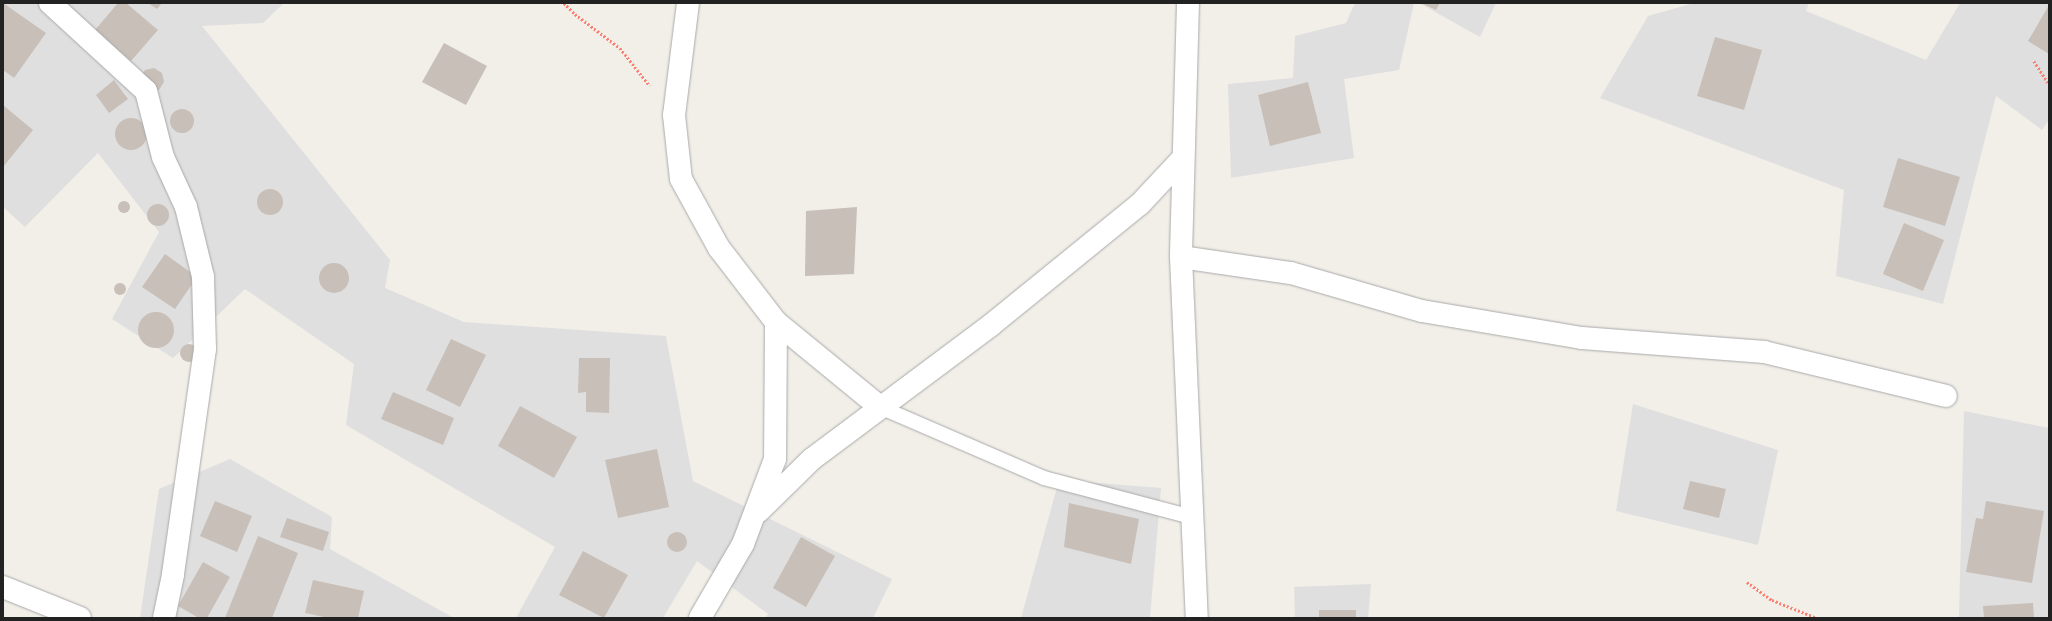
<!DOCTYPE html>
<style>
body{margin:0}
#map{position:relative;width:2052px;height:621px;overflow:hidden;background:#f2efe9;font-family:Barlow,sans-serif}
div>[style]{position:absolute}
.residential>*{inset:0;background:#e0dfdf}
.building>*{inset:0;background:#c7bfb8}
.round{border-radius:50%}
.path>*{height:2.5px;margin-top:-1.25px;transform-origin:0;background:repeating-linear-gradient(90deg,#fa8072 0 2px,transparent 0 4px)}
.roads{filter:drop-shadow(0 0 1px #a9a9a9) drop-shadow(0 0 1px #a9a9a9)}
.service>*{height:14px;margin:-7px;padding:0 7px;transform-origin:7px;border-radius:7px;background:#fff}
.minor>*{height:22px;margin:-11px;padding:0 11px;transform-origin:11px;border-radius:11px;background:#fff}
span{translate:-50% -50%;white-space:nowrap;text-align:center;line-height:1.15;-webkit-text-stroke:3.5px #fff;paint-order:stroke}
.frame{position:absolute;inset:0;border:4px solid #222;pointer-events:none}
</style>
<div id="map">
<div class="residential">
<div style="clip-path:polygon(3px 3px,284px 3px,263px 23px,202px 26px,390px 260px,385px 288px,464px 322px,666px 336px,693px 481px,892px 579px,873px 618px,766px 618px,768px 614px,697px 561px,663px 618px,516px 618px,555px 547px,346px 425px,354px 364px,245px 289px,173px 358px,112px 319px,159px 232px,98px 153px,25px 227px,3px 207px)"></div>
<div style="clip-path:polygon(1355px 3px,1414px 3px,1399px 70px,1344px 79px,1354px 158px,1231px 178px,1228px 84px,1293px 78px,1295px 36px,1346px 23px)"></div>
<div style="clip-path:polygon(1419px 3px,1496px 3px,1480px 37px)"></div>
<div style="clip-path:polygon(1694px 3px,1809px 3px,1806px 11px,1926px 60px,1960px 3px,2049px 3px,2049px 120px,2042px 130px,1996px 96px,1943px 304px,1836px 276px,1844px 190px,1600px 98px,1648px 16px)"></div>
<div style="clip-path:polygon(1633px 404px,1778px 450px,1758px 545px,1616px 511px)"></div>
<div style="clip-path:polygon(1964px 411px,2049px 428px,2049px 618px,1959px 618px)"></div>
<div style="clip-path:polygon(230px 459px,332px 517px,330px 549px,454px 618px,140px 618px,159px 489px)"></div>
<div style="clip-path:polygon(1059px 480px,1161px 488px,1150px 618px,1021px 618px)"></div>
<div style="clip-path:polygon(1371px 584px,1368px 618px,1295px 618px,1294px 587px)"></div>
</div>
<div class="building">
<div style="clip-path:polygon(3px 3px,46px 33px,14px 78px,3px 70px)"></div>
<div style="clip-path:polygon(118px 3px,126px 3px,158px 30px,131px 61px,95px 30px)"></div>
<div style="clip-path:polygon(148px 3px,162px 3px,157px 9px)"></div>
<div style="clip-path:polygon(1421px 3px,1440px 3px,1436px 10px)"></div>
<div style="clip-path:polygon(2049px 5px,2049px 54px,2028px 41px)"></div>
<div style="clip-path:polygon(1715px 37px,1762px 50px,1744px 110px,1697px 96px)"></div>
<div style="clip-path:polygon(444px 43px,487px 66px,466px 105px,422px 82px)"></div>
<div style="clip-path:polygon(154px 68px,162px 73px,164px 82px,159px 90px,150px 92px,140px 78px,145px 70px)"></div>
<div style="clip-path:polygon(114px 80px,128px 99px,109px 113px,96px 95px)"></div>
<div style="clip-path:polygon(1308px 82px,1321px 133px,1270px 146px,1258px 95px)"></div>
<div style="clip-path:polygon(3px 105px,33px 130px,3px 167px)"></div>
<div class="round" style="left:170px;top:109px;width:24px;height:24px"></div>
<div class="round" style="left:115px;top:118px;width:32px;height:32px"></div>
<div style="clip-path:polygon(1898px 158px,1960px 177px,1945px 226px,1883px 207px)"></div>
<div class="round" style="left:257px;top:189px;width:26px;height:26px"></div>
<div class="round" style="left:118px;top:201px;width:12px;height:12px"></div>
<div class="round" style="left:147px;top:204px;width:22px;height:22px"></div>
<div style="clip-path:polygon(857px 207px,854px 274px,805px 276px,806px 211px)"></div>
<div style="clip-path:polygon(1904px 223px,1944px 240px,1923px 291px,1883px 274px)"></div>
<div style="clip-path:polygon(165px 254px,197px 277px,175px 309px,142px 287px)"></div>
<div class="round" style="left:319px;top:263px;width:30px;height:30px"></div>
<div class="round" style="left:114px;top:283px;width:12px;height:12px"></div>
<div class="round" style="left:138px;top:312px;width:36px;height:36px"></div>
<div style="clip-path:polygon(451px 339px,486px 355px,460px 407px,426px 390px)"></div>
<div class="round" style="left:180px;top:344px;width:18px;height:18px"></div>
<div style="clip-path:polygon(579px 358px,610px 358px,609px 413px,586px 412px,586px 392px,578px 393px)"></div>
<div style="clip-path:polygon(393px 392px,454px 418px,443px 445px,381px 419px)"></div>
<div style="clip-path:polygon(520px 406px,577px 437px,554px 478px,498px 446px)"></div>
<div style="clip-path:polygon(657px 449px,669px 507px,618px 518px,605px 460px)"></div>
<div style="clip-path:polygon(1690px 481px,1726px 489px,1719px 518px,1683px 509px)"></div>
<div style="clip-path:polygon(215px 501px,252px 516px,237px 552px,200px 536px)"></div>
<div style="clip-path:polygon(1986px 501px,2044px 511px,2032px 583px,1966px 572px,1976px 518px,1983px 519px)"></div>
<div style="clip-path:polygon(1069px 503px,1139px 519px,1131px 564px,1064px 547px)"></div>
<div style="clip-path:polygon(287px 518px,329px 532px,323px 551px,280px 537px)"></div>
<div class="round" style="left:667px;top:532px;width:20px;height:20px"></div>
<div style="clip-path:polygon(258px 536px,298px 553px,272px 618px,225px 618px)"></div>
<div style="clip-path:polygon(801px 537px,835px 556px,806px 607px,773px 588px)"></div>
<div style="clip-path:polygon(583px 551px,628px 575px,604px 618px,559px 595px)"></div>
<div style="clip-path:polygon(203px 562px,230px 577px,207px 618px,199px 618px,178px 606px)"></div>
<div style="clip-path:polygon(313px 580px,364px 591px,358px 618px,329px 618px,305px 613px)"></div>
<div style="clip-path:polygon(2033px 603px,2034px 618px,1984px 618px,1983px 606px)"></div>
<div style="clip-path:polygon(1319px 610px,1356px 610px,1356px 618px,1319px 618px)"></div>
</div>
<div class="path">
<div style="left:564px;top:3px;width:16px;rotate:45deg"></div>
<div style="left:575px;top:14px;width:56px;rotate:37.1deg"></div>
<div style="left:620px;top:48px;width:48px;rotate:51.7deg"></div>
<div style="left:2034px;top:61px;width:27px;rotate:57deg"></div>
<div style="left:1747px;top:582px;width:31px;rotate:36deg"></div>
<div style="left:1772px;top:600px;width:48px;rotate:21.8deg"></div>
</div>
<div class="roads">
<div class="service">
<div style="left:880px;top:407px;width:179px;rotate:23.4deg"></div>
<div style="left:1044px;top:478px;width:153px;rotate:14.8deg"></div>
</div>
<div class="minor">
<div style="left:50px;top:3px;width:130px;rotate:42.5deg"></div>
<div style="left:146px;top:91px;width:68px;rotate:75.6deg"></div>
<div style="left:163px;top:157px;width:55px;rotate:65.3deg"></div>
<div style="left:186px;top:207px;width:72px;rotate:76.3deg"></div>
<div style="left:203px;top:277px;width:72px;rotate:88.4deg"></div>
<div style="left:205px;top:349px;width:228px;rotate:98.1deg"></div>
<div style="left:173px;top:575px;width:44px;rotate:101.8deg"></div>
<div style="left:688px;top:3px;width:113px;rotate:97.1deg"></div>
<div style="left:674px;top:115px;width:64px;rotate:83.8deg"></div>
<div style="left:681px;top:179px;width:79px;rotate:61.2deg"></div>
<div style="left:719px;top:248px;width:93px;rotate:52.4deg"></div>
<div style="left:776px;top:322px;width:137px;rotate:90.4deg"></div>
<div style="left:775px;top:459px;width:91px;rotate:110.6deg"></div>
<div style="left:743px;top:544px;width:86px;rotate:120.2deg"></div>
<div style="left:1188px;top:3px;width:254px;rotate:91.6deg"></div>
<div style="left:1181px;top:257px;width:361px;rotate:87.5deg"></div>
<div style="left:1181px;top:257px;width:111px;rotate:8.3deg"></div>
<div style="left:1291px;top:273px;width:136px;rotate:16.2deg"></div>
<div style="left:1422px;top:311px;width:162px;rotate:9.6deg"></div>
<div style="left:1582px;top:338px;width:183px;rotate:4.4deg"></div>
<div style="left:1764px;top:352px;width:187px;rotate:13.6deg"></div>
<div style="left:776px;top:322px;width:134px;rotate:39.3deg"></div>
<div style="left:759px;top:511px;width:74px;rotate:-44.5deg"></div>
<div style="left:812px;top:459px;width:224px;rotate:-36.8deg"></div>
<div style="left:991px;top:325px;width:192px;rotate:-39.1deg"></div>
<div style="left:1140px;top:204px;width:63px;rotate:-46.9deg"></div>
<div style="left:3px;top:587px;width:83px;rotate:21.9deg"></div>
</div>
</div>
<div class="frame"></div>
</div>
